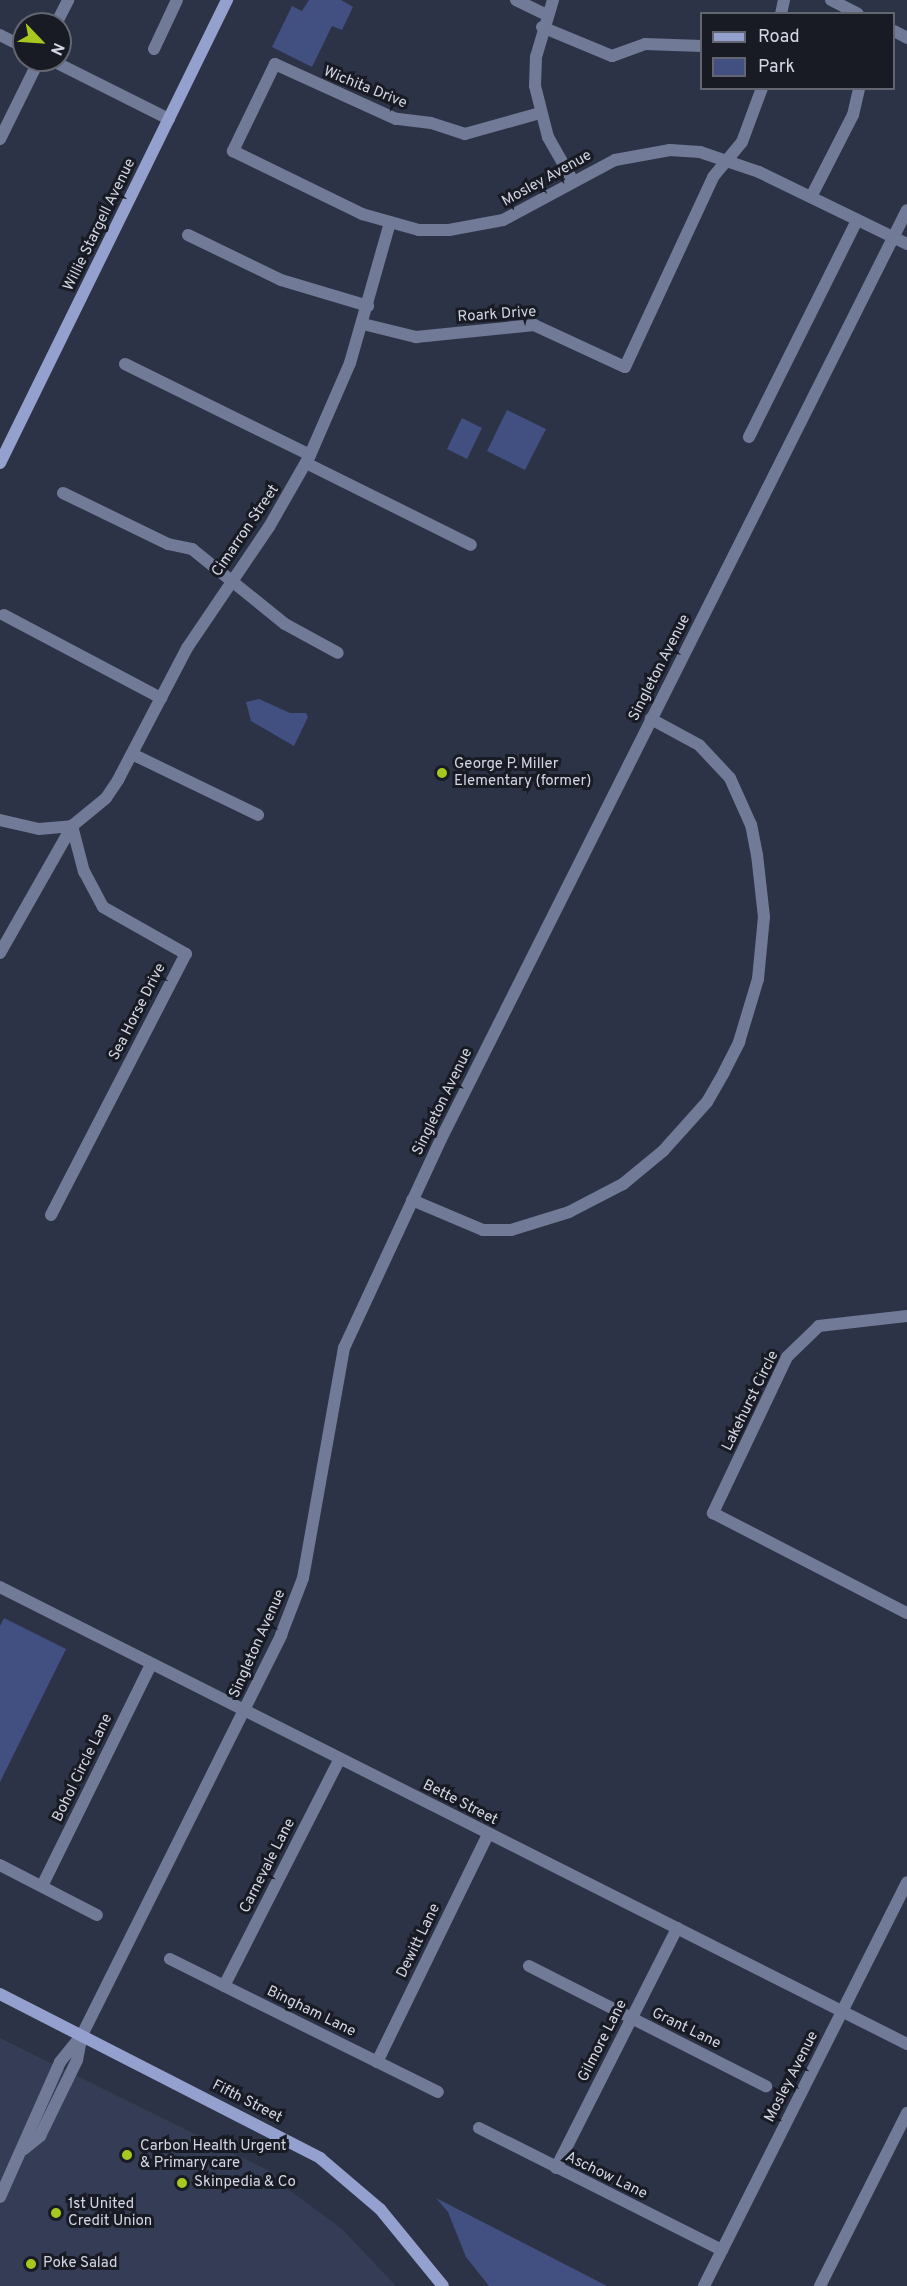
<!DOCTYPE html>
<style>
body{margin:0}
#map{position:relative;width:907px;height:2286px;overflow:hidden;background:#2d3346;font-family:Overpass,sans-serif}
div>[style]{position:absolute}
.built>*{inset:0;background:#353c55}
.green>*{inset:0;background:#424f81}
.street>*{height:12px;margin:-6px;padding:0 6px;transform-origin:6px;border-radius:6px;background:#717a97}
.secondary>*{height:12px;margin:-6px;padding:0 6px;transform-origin:6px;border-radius:6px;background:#94a1cf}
.dots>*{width:16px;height:16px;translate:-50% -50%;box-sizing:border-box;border:3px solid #191b24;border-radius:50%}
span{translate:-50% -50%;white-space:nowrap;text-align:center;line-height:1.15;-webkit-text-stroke:6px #191b24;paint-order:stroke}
.street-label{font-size:15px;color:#d2d7e3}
.poi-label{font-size:15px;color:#d2d7e3}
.left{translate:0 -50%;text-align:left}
.legend{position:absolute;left:700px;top:12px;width:195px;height:78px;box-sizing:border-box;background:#191b24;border:2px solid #636670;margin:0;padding:8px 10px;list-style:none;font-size:18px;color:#d2d7e3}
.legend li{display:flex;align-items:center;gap:12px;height:30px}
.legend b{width:30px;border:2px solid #636670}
.north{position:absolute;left:12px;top:12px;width:60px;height:60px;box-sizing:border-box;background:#191b24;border:2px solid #636670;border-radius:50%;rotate:115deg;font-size:16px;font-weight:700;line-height:24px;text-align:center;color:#d2d7e3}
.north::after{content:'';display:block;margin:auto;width:21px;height:27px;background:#a6c821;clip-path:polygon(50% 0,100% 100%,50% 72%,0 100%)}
</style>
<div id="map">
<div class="built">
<div style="clip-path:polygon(0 2038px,274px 2173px,278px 2182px,342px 2229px,396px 2286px,0 2286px)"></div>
</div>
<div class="green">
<div style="clip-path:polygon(309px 0,341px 0,353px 7px,342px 30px,332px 26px,312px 67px,272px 47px,292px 6px,302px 11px)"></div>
<div style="clip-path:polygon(507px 410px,546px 429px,525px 470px,487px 451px)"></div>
<div style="clip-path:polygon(462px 418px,482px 428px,467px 459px,447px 449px)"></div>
<div style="clip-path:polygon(259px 699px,290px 713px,306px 713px,308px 717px,294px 746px,251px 721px,246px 702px)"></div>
<div style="clip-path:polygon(4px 1618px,66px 1649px,0 1782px,0 1626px)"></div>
<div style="clip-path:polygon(436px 2198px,607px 2286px,489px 2286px,466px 2257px,448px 2212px)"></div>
</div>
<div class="street">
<div style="left:516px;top:0;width:34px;rotate:26deg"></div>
<div style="left:553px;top:0;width:59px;rotate:106.6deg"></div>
<div style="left:536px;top:57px;width:29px;rotate:92deg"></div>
<div style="left:535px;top:86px;width:53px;rotate:75.7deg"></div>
<div style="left:548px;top:137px;width:51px;rotate:60.4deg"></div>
<div style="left:831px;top:0;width:30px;rotate:27deg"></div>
<div style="left:781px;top:14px;width:14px;rotate:-78deg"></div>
<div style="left:56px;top:24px;width:27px;rotate:-63deg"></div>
<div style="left:542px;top:27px;width:76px;rotate:22.5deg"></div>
<div style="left:612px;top:56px;width:35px;rotate:-20deg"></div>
<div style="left:645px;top:44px;width:57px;rotate:2deg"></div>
<div style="left:894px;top:31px;width:15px;rotate:28deg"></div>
<div style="left:0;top:35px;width:27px;rotate:27deg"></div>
<div style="left:154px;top:49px;width:54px;rotate:-64.9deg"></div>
<div style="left:51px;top:60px;width:132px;rotate:26.6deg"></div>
<div style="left:540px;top:113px;width:78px;rotate:164.4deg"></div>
<div style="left:465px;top:134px;width:36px;rotate:-162deg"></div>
<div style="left:431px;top:123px;width:35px;rotate:-173deg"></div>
<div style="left:396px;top:119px;width:133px;rotate:-155.6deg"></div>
<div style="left:275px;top:64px;width:97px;rotate:115.8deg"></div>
<div style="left:233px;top:151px;width:144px;rotate:26deg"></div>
<div style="left:362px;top:214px;width:59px;rotate:15.7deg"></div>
<div style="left:419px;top:230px;width:30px"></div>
<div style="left:449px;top:230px;width:55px;rotate:-10.5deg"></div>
<div style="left:503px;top:220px;width:127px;rotate:-28.2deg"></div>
<div style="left:615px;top:160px;width:56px;rotate:-10.3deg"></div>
<div style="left:670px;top:150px;width:30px;rotate:4deg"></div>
<div style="left:700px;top:152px;width:62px;rotate:18.7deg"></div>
<div style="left:759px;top:172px;width:165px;rotate:25.9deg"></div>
<div style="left:0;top:139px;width:88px;rotate:-63.7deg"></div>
<div style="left:811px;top:197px;width:92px;rotate:-62.9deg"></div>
<div style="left:853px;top:115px;width:28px;rotate:-77deg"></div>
<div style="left:188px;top:235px;width:103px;rotate:25.8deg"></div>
<div style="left:281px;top:280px;width:91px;rotate:16.6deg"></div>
<div style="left:363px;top:324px;width:55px;rotate:13.8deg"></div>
<div style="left:416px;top:337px;width:119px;rotate:-5.8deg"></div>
<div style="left:534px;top:325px;width:100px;rotate:24.8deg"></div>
<div style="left:625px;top:367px;width:209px;rotate:-65.1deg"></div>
<div style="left:713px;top:177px;width:45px;rotate:-50.4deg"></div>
<div style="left:742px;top:142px;width:58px;rotate:-69.7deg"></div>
<div style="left:125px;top:364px;width:206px;rotate:26.2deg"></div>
<div style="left:749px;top:437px;width:242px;rotate:-63.5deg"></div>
<div style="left:306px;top:463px;width:184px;rotate:26.4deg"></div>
<div style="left:63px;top:493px;width:117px;rotate:25.9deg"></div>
<div style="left:168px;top:544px;width:25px;rotate:12deg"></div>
<div style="left:192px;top:549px;width:119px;rotate:38.9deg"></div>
<div style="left:285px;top:624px;width:60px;rotate:28.7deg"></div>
<div style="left:4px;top:615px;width:178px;rotate:27.9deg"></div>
<div style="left:132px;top:754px;width:140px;rotate:25.8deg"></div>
<div style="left:0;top:820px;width:40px;rotate:13deg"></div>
<div style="left:39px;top:829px;width:33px;rotate:-5deg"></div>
<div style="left:0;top:953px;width:146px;rotate:-60.4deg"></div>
<div style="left:72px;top:826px;width:44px;rotate:-39.5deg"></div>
<div style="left:106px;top:798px;width:22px;rotate:-56deg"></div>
<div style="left:118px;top:780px;width:149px;rotate:-62.4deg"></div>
<div style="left:187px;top:648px;width:146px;rotate:-55.9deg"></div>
<div style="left:269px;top:527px;width:83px;rotate:-60.3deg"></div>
<div style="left:310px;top:455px;width:100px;rotate:-66.5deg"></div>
<div style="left:350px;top:363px;width:146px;rotate:-74.1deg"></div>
<div style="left:412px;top:1200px;width:77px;rotate:22.9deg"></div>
<div style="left:483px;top:1230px;width:28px"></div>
<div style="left:511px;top:1230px;width:61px;rotate:-17.2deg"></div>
<div style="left:569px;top:1212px;width:61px;rotate:-27.4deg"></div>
<div style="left:623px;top:1184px;width:52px;rotate:-39.5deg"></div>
<div style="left:663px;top:1151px;width:66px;rotate:-48.1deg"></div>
<div style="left:707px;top:1102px;width:34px;rotate:-60deg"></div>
<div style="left:724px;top:1072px;width:34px;rotate:-63deg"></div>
<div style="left:739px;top:1042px;width:66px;rotate:-73.2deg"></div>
<div style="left:758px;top:979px;width:62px;rotate:-84.5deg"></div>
<div style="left:764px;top:917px;width:62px;rotate:-96.4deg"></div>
<div style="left:757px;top:855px;width:31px;rotate:-101deg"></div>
<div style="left:751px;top:825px;width:51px;rotate:-114.1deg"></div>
<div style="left:730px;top:778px;width:45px;rotate:-133.2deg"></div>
<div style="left:699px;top:745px;width:55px;rotate:-151.6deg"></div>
<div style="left:51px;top:1215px;width:294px;rotate:-62.7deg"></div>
<div style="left:186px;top:954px;width:95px;rotate:-150.5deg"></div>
<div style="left:103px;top:907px;width:40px;rotate:-118deg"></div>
<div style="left:84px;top:872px;width:48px;rotate:-104.6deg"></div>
<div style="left:907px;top:1316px;width:89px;rotate:173.5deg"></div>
<div style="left:819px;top:1326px;width:45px;rotate:135.9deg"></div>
<div style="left:787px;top:1357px;width:173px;rotate:115.4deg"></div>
<div style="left:713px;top:1513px;width:218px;rotate:27.3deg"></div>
<div style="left:0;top:1587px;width:1016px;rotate:26.74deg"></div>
<div style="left:0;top:1865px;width:109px;rotate:27.3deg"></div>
<div style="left:42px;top:1886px;width:247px;rotate:-63.8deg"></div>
<div style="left:170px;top:1959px;width:299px;rotate:26.4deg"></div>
<div style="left:529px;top:1966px;width:266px;rotate:26.9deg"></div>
<div style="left:224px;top:1986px;width:254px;rotate:-63deg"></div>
<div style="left:377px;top:2062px;width:254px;rotate:-64deg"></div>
<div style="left:479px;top:2128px;width:272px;rotate:26.7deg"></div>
<div style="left:24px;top:2149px;width:21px;rotate:-39deg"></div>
<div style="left:40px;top:2136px;width:85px;rotate:-64deg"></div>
<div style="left:77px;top:2060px;width:25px;rotate:-79deg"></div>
<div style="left:82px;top:2035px;width:447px;rotate:-63.5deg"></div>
<div style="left:281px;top:1635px;width:61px;rotate:-68.9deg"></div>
<div style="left:303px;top:1578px;width:234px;rotate:-79.9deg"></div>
<div style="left:344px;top:1348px;width:230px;rotate:-65.1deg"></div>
<div style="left:441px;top:1139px;width:1039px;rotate:-63.36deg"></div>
<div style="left:556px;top:2168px;width:269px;rotate:-63.2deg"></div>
<div style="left:0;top:2197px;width:148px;rotate:-66deg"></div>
<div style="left:60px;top:2062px;width:33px;rotate:-51deg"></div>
<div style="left:704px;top:2286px;width:452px;rotate:-63.3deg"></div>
<div style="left:820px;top:2286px;width:194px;rotate:-63.3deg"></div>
</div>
<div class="secondary">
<div style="left:0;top:463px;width:516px;rotate:-63.88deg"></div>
<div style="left:0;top:1994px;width:360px;rotate:27.1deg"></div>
<div style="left:320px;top:2158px;width:79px;rotate:40.4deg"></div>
<div style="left:380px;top:2209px;width:99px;rotate:50.7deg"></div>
</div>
<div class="dots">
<div style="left:442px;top:773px;background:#a6c821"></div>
<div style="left:127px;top:2155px;background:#a6c821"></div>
<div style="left:182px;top:2183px;background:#a6c821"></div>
<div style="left:56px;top:2213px;background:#a6c821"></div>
<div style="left:31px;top:2264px;background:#a6c821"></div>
</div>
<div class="street-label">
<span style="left:365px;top:88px;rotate:22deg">Wichita Drive</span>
<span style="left:547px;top:179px;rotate:-29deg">Mosley Avenue</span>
<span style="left:100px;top:225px;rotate:-64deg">Willie Stargell Avenue</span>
<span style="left:497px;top:315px;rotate:-4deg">Roark Drive</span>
<span style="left:246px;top:531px;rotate:-56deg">Cimarron Street</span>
<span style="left:660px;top:668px;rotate:-63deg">Singleton Avenue</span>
<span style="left:138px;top:1012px;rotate:-63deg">Sea Horse Drive</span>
<span style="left:443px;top:1102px;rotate:-64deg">Singleton Avenue</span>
<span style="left:751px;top:1401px;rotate:-64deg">Lakehurst Circle</span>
<span style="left:258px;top:1644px;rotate:-66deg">Singleton Avenue</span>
<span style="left:83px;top:1768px;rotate:-64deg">Bohol Circle Lane</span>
<span style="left:460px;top:1803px;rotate:27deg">Bette Street</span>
<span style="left:268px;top:1866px;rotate:-63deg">Carnevale Lane</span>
<span style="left:419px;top:1941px;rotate:-64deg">Dewitt Lane</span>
<span style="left:311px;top:2012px;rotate:26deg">Bingham Lane</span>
<span style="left:686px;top:2029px;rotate:26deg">Grant Lane</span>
<span style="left:603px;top:2041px;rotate:-63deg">Gilmore Lane</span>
<span style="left:792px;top:2077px;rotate:-63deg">Mosley Avenue</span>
<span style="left:247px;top:2102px;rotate:27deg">Fifth Street</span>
<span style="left:606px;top:2176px;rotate:26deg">Aschow Lane</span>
</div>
<div class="poi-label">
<span class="left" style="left:454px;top:773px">George P. Miller<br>Elementary (former)</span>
<span class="left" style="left:140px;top:2155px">Carbon Health Urgent<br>&amp; Primary care</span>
<span class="left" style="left:194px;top:2183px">Skinpedia &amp; Co</span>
<span class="left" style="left:68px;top:2213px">1st United<br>Credit Union</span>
<span class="left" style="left:43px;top:2264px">Poke Salad</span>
</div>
<ul class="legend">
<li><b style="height:8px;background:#94a1cf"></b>Road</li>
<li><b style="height:16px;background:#424f81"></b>Park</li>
</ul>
<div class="north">N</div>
</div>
